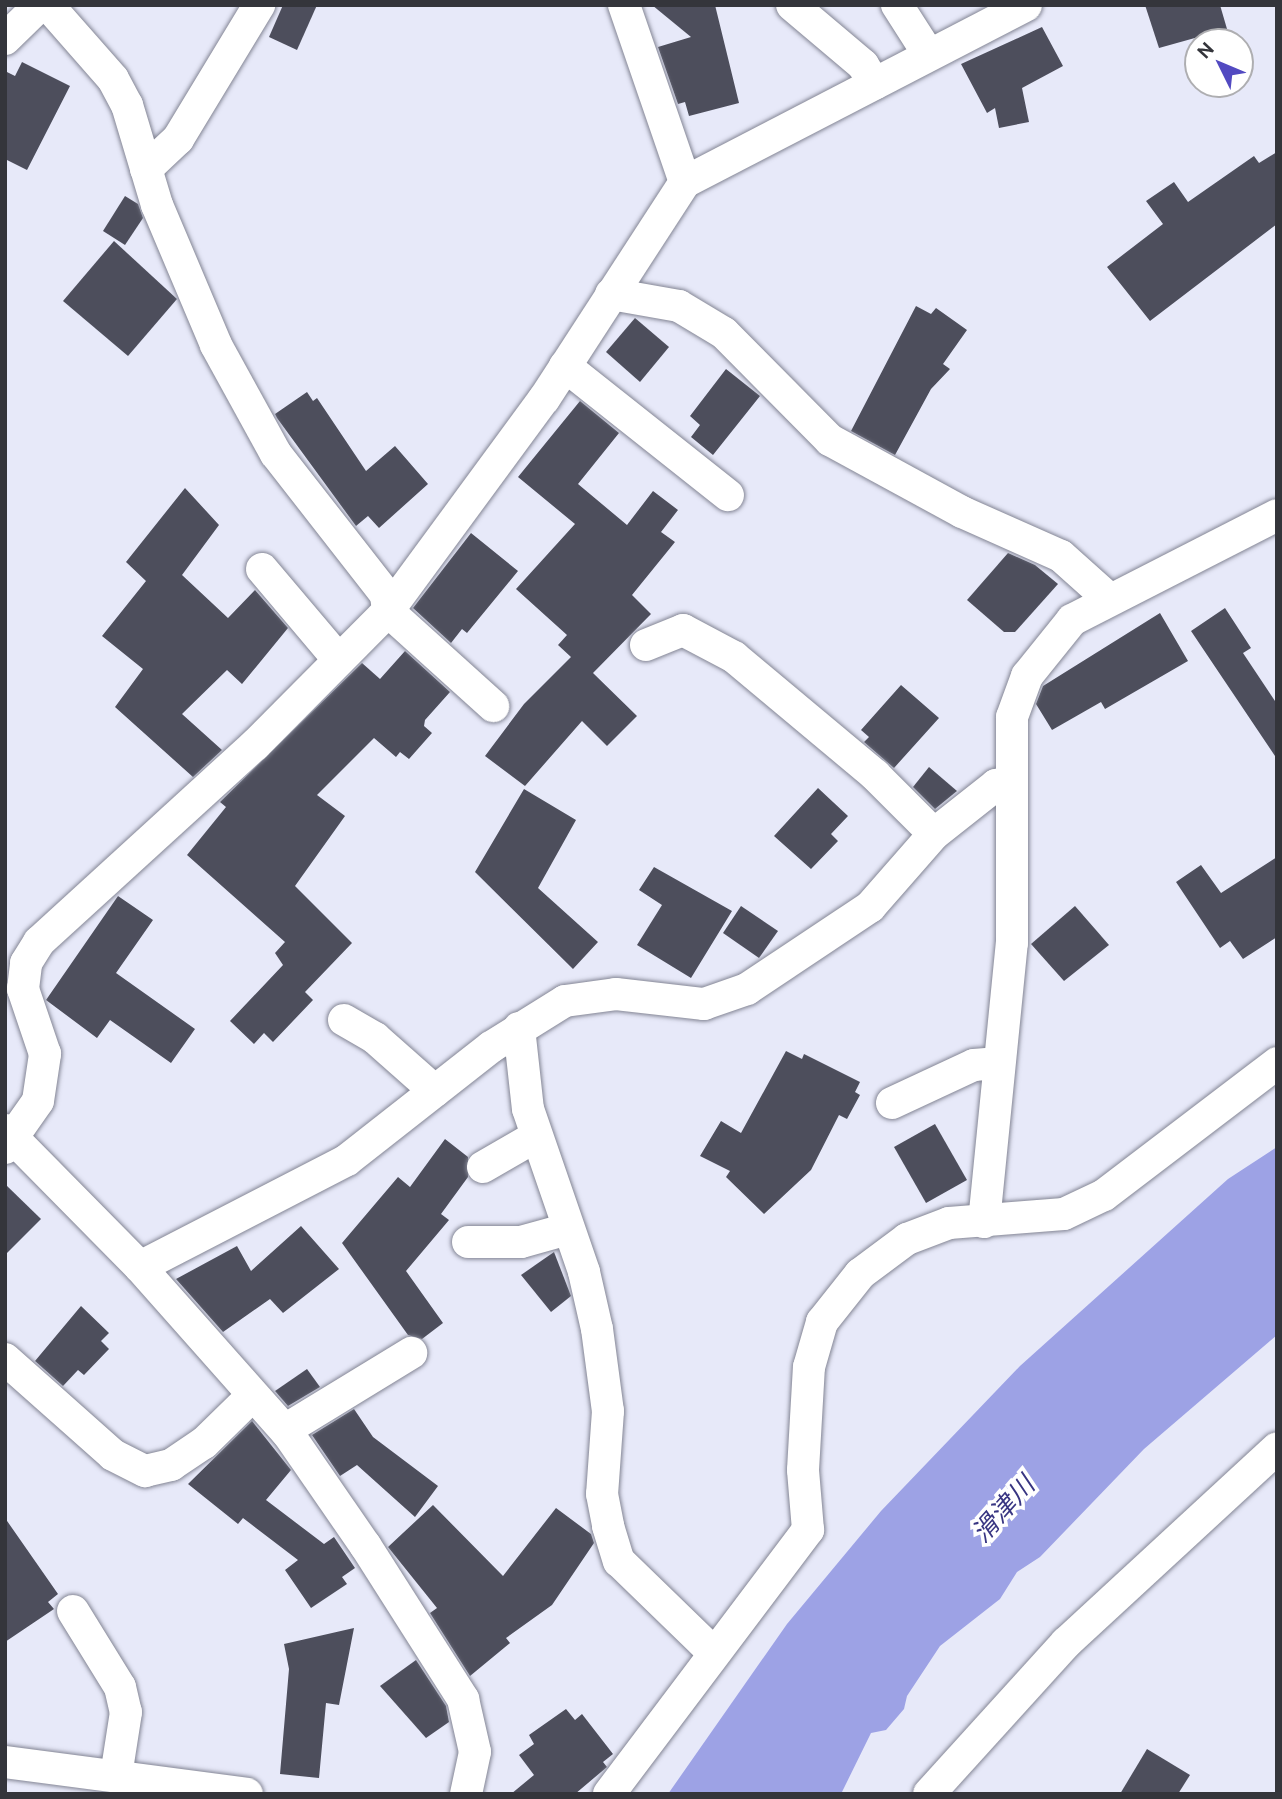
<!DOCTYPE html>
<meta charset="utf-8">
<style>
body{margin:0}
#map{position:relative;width:1282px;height:1799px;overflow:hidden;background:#e7e9f9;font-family:Ubuntu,"Noto Sans JP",sans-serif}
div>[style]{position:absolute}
.water>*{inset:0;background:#9da2e5}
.building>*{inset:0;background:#4d4e5c}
.roads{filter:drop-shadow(0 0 2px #838594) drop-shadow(0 0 2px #838594)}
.minor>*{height:32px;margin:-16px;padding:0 16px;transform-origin:16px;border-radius:16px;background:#fff}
span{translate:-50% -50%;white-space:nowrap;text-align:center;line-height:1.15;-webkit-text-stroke:7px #fff;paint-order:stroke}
.water-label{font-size:26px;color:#383582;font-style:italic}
.frame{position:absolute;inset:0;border:7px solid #34353b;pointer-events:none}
.north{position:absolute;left:1184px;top:28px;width:70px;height:70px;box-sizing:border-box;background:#fff;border:2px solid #aeaeb1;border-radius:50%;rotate:313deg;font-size:19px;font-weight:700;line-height:28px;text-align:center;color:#34353b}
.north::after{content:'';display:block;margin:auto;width:24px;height:32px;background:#524ac1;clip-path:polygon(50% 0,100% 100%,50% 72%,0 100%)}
</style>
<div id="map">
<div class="water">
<div style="clip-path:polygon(1277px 1147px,1277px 1335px,1144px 1449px,1040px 1557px,1017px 1572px,1000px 1599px,940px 1646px,907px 1696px,904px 1709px,886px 1730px,871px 1733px,841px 1794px,668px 1794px,787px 1624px,881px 1511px,1020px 1366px,1228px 1179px)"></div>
</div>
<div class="building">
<div style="clip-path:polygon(283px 5px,317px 5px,297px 50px,269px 37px)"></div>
<div style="clip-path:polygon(652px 5px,715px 5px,739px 103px,689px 116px,685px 102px,678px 104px,658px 47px,691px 37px)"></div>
<div style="clip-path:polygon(1145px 5px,1220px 5px,1227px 29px,1159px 48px)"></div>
<div style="clip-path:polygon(1042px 27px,1063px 66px,1022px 88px,1029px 122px,999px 128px,995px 108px,987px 113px,961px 64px)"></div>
<div style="clip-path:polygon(22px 62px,70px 86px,27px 170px,5px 159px,5px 71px,15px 76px)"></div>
<div style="clip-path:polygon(1277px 152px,1277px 224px,1150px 321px,1107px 267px,1163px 224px,1146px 201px,1174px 182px,1188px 202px,1254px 156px,1259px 163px)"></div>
<div style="clip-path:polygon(125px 196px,138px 204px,143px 218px,125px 245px,103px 231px)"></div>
<div style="clip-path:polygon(114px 241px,177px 299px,128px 356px,63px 301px)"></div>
<div style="clip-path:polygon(916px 306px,931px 314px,936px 308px,967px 330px,943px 364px,950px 369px,931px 389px,895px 455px,851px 431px)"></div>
<div style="clip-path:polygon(635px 318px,669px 347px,640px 382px,606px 352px)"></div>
<div style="clip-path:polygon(726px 369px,760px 396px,713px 455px,691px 437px,700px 425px,690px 416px)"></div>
<div style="clip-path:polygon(307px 392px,313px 401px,317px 398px,366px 471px,395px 446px,428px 484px,379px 528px,368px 516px,356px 526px,277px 418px,275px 414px)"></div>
<div style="clip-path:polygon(580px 401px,619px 433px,578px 484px,627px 525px,653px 491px,678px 510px,661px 532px,675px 542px,632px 595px,651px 614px,593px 673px,637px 716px,607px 746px,582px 721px,525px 786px,485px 756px,524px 704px,571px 657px,558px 645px,567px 635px,516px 589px,575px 524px,518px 477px)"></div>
<div style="clip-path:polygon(185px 488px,219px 525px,182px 575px,228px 618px,255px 590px,288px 628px,242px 684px,227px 670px,182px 714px,222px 750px,193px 777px,115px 707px,143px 669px,102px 636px,146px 581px,126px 562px)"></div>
<div style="clip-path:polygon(471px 533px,518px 571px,467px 633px,462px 629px,451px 643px,413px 608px)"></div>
<div style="clip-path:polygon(1008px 553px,1035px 565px,1058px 584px,1015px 632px,1004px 632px,967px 600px)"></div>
<div style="clip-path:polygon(1225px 608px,1251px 648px,1243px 653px,1277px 704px,1277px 759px,1191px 631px)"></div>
<div style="clip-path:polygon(1160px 613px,1188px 661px,1105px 709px,1101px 702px,1052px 730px,1036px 704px,1043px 686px)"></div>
<div style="clip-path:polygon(405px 651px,450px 692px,425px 720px,424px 726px,432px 733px,409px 759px,400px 752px,396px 757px,374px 738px,317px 795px,345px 816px,295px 886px,352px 943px,305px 992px,313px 1000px,273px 1042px,264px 1033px,254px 1044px,230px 1021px,283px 965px,275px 953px,285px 942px,187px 855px,226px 807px,220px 802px,362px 663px,380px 679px)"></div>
<div style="clip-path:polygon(901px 685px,939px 718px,894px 768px,864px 742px,869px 737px,861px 730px)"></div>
<div style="clip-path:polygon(929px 767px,957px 791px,935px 809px,913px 787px)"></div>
<div style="clip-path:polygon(818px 788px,848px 816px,831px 834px,838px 841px,811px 869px,774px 836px)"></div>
<div style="clip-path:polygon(524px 789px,576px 820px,538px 888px,598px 942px,573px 969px,475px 872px)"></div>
<div style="clip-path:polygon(1277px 857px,1277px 937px,1243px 959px,1230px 941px,1220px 948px,1176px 882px,1201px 865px,1221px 893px)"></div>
<div style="clip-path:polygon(654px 867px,732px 911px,691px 978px,637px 945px,662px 905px,639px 890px)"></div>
<div style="clip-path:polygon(118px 896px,153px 920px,116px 973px,195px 1029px,171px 1063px,110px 1020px,97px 1038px,46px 1000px)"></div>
<div style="clip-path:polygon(741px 906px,778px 931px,759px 958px,723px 933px)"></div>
<div style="clip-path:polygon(1075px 906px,1109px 945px,1064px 981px,1031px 944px)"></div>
<div style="clip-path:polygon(786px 1051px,802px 1059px,804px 1054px,860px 1082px,855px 1092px,860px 1095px,847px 1119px,839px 1115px,811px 1170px,764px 1214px,726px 1177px,730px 1171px,700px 1156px,721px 1121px,741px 1133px)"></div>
<div style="clip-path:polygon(935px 1124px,967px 1180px,926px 1203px,894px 1147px)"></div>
<div style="clip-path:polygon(445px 1139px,468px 1157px,468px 1177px,441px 1214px,449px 1220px,406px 1271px,443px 1323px,422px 1339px,408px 1335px,342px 1243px,398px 1177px,410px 1187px)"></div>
<div style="clip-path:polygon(5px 1184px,41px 1219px,5px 1255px)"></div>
<div style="clip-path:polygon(301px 1226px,339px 1269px,283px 1313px,270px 1299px,223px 1332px,176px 1279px,237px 1246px,251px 1271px)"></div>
<div style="clip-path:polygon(554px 1252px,571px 1296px,551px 1312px,521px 1275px)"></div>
<div style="clip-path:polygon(81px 1306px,109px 1333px,101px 1341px,109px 1349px,84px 1375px,78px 1370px,63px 1386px,35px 1361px)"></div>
<div style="clip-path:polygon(307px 1369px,320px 1387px,288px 1406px,275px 1391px)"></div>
<div style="clip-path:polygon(354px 1409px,373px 1437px,438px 1486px,415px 1517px,357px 1465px,340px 1476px,312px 1435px)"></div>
<div style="clip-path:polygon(252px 1421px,291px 1470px,266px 1500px,324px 1544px,334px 1537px,355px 1568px,342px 1577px,347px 1584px,311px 1608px,285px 1570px,298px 1560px,243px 1518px,238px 1524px,188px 1484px)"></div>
<div style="clip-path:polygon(433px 1505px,503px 1576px,556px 1508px,591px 1534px,594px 1543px,552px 1605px,506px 1638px,510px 1643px,470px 1676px,430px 1613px,437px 1608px,388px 1547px)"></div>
<div style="clip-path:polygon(5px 1518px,58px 1594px,48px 1602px,54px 1609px,5px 1642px)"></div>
<div style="clip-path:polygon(354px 1628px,339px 1705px,326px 1703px,319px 1778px,280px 1774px,289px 1669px,284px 1644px)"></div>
<div style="clip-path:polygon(416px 1660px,446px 1706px,449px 1722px,426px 1738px,380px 1686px)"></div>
<div style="clip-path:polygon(566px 1709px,575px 1720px,582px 1714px,613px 1754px,603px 1762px,607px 1767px,575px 1794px,511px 1794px,534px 1775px,519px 1755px,534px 1744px,529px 1735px)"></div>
<div style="clip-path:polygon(1147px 1749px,1190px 1775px,1178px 1794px,1120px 1794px)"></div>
</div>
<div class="roads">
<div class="minor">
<div style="left:48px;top:5px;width:98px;rotate:48.7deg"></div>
<div style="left:113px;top:79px;width:30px;rotate:62deg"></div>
<div style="left:127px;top:105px;width:104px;rotate:73.3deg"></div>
<div style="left:157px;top:205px;width:152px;rotate:67.1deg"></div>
<div style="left:216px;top:345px;width:124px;rotate:61.2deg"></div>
<div style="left:276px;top:454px;width:179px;rotate:52deg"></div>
<div style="left:386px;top:595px;width:16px;rotate:83deg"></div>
<div style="left:388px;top:611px;width:142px;rotate:42.1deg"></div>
<div style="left:624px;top:5px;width:187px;rotate:71deg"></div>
<div style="left:792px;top:5px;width:93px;rotate:40.2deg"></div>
<div style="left:863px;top:65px;width:22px;rotate:58deg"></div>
<div style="left:897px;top:5px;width:59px;rotate:57.4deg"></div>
<div style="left:5px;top:39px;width:49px;rotate:-44.2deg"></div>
<div style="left:146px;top:169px;width:44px;rotate:-43.2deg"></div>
<div style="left:178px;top:139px;width:157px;rotate:-58.8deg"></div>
<div style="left:611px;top:294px;width:69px;rotate:10deg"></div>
<div style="left:679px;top:306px;width:52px;rotate:31deg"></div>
<div style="left:724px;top:333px;width:151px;rotate:45.3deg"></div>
<div style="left:830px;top:440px;width:150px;rotate:28.6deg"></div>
<div style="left:962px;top:512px;width:108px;rotate:24deg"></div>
<div style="left:1061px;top:556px;width:63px;rotate:41.8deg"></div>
<div style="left:565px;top:366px;width:208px;rotate:38.4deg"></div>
<div style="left:262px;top:569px;width:119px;rotate:49.8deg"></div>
<div style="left:646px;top:645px;width:40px;rotate:-22deg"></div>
<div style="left:683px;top:630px;width:58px;rotate:27.9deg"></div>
<div style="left:734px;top:657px;width:184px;rotate:39.9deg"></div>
<div style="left:875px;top:775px;width:83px;rotate:45deg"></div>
<div style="left:344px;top:1020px;width:36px;rotate:30deg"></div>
<div style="left:375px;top:1038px;width:80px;rotate:41.5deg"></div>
<div style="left:519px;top:1028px;width:81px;rotate:83.7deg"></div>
<div style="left:528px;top:1109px;width:172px;rotate:71deg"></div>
<div style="left:584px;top:1272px;width:58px;rotate:77.2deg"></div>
<div style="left:597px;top:1329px;width:83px;rotate:82.4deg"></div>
<div style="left:608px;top:1411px;width:83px;rotate:94.1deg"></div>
<div style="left:602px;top:1494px;width:33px;rotate:79deg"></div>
<div style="left:608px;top:1526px;width:37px;rotate:73deg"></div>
<div style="left:619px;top:1561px;width:131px;rotate:44.1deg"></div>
<div style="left:892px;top:1103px;width:90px;rotate:-24.9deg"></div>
<div style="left:974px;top:1065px;width:25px;rotate:-5deg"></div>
<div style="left:5px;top:1130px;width:192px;rotate:45.4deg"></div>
<div style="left:140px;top:1267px;width:225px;rotate:48.4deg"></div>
<div style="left:289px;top:1435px;width:134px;rotate:55.4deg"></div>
<div style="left:365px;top:1545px;width:183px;rotate:57.5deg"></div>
<div style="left:463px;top:1699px;width:54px;rotate:77.2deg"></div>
<div style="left:475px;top:1752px;width:43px;rotate:102.1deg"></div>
<div style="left:5px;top:1148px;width:57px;rotate:-54.9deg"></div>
<div style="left:38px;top:1101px;width:48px;rotate:-81.5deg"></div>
<div style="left:45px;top:1054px;width:69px;rotate:-108.7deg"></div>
<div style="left:23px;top:989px;width:26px;rotate:-83deg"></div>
<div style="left:26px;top:963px;width:25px;rotate:-58deg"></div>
<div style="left:39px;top:942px;width:292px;rotate:-42.4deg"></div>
<div style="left:255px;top:745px;width:189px;rotate:-45.2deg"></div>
<div style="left:388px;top:611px;width:263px;rotate:-53.7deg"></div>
<div style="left:544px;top:399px;width:259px;rotate:-57deg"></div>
<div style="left:685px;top:182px;width:384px;rotate:-27.4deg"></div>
<div style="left:483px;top:1167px;width:60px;rotate:-30deg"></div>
<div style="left:984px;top:1222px;width:280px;rotate:-84.3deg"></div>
<div style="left:1012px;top:943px;width:226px;rotate:-90deg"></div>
<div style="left:1012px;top:717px;width:44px;rotate:-69.9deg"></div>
<div style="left:1027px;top:676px;width:72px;rotate:-51.2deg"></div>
<div style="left:1072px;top:620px;width:230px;rotate:-27.1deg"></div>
<div style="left:468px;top:1242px;width:53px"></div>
<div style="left:521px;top:1242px;width:49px;rotate:-15.5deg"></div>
<div style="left:140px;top:1267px;width:233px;rotate:-27.3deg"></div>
<div style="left:347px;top:1160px;width:183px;rotate:-38.1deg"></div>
<div style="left:491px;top:1047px;width:87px;rotate:-31.9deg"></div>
<div style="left:565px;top:1001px;width:51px;rotate:-7.8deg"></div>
<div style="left:616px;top:994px;width:89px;rotate:6.5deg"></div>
<div style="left:704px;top:1004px;width:46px;rotate:-19.2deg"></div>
<div style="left:747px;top:989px;width:148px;rotate:-33.7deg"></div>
<div style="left:870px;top:907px;width:97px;rotate:-48.8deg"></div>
<div style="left:934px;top:834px;width:79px;rotate:-38.3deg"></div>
<div style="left:996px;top:785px;width:16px;rotate:-11deg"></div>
<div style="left:5px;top:1359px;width:144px;rotate:41.6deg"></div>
<div style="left:113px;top:1455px;width:36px;rotate:27deg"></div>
<div style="left:145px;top:1471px;width:27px;rotate:-13deg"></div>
<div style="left:171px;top:1465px;width:40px;rotate:-34deg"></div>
<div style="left:204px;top:1443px;width:67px;rotate:-44.4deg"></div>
<div style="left:285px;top:1430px;width:148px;rotate:-31.4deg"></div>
<div style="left:73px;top:1611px;width:89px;rotate:58.3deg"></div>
<div style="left:120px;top:1687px;width:26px;rotate:77deg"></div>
<div style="left:126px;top:1712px;width:65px;rotate:98.9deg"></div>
<div style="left:5px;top:1762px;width:244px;rotate:7.5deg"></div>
<div style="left:609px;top:1794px;width:331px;rotate:-53deg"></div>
<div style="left:808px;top:1530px;width:60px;rotate:-94.8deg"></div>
<div style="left:803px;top:1470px;width:103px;rotate:-86.7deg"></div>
<div style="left:809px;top:1367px;width:47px;rotate:-73.9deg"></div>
<div style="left:822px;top:1322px;width:61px;rotate:-51.6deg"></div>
<div style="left:860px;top:1274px;width:59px;rotate:-36.7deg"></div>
<div style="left:907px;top:1239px;width:45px;rotate:-20.9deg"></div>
<div style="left:949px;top:1223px;width:115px;rotate:-4.5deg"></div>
<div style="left:1064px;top:1214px;width:44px;rotate:-25.4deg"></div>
<div style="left:1104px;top:1195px;width:218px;rotate:-37.3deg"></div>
<div style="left:929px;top:1794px;width:204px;rotate:-47.8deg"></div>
<div style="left:1066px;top:1643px;width:287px;rotate:-42.7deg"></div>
</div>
</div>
<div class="water-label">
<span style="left:1003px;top:1509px;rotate:-48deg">滑津川</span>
</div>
<div class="frame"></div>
<div class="north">N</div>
</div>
